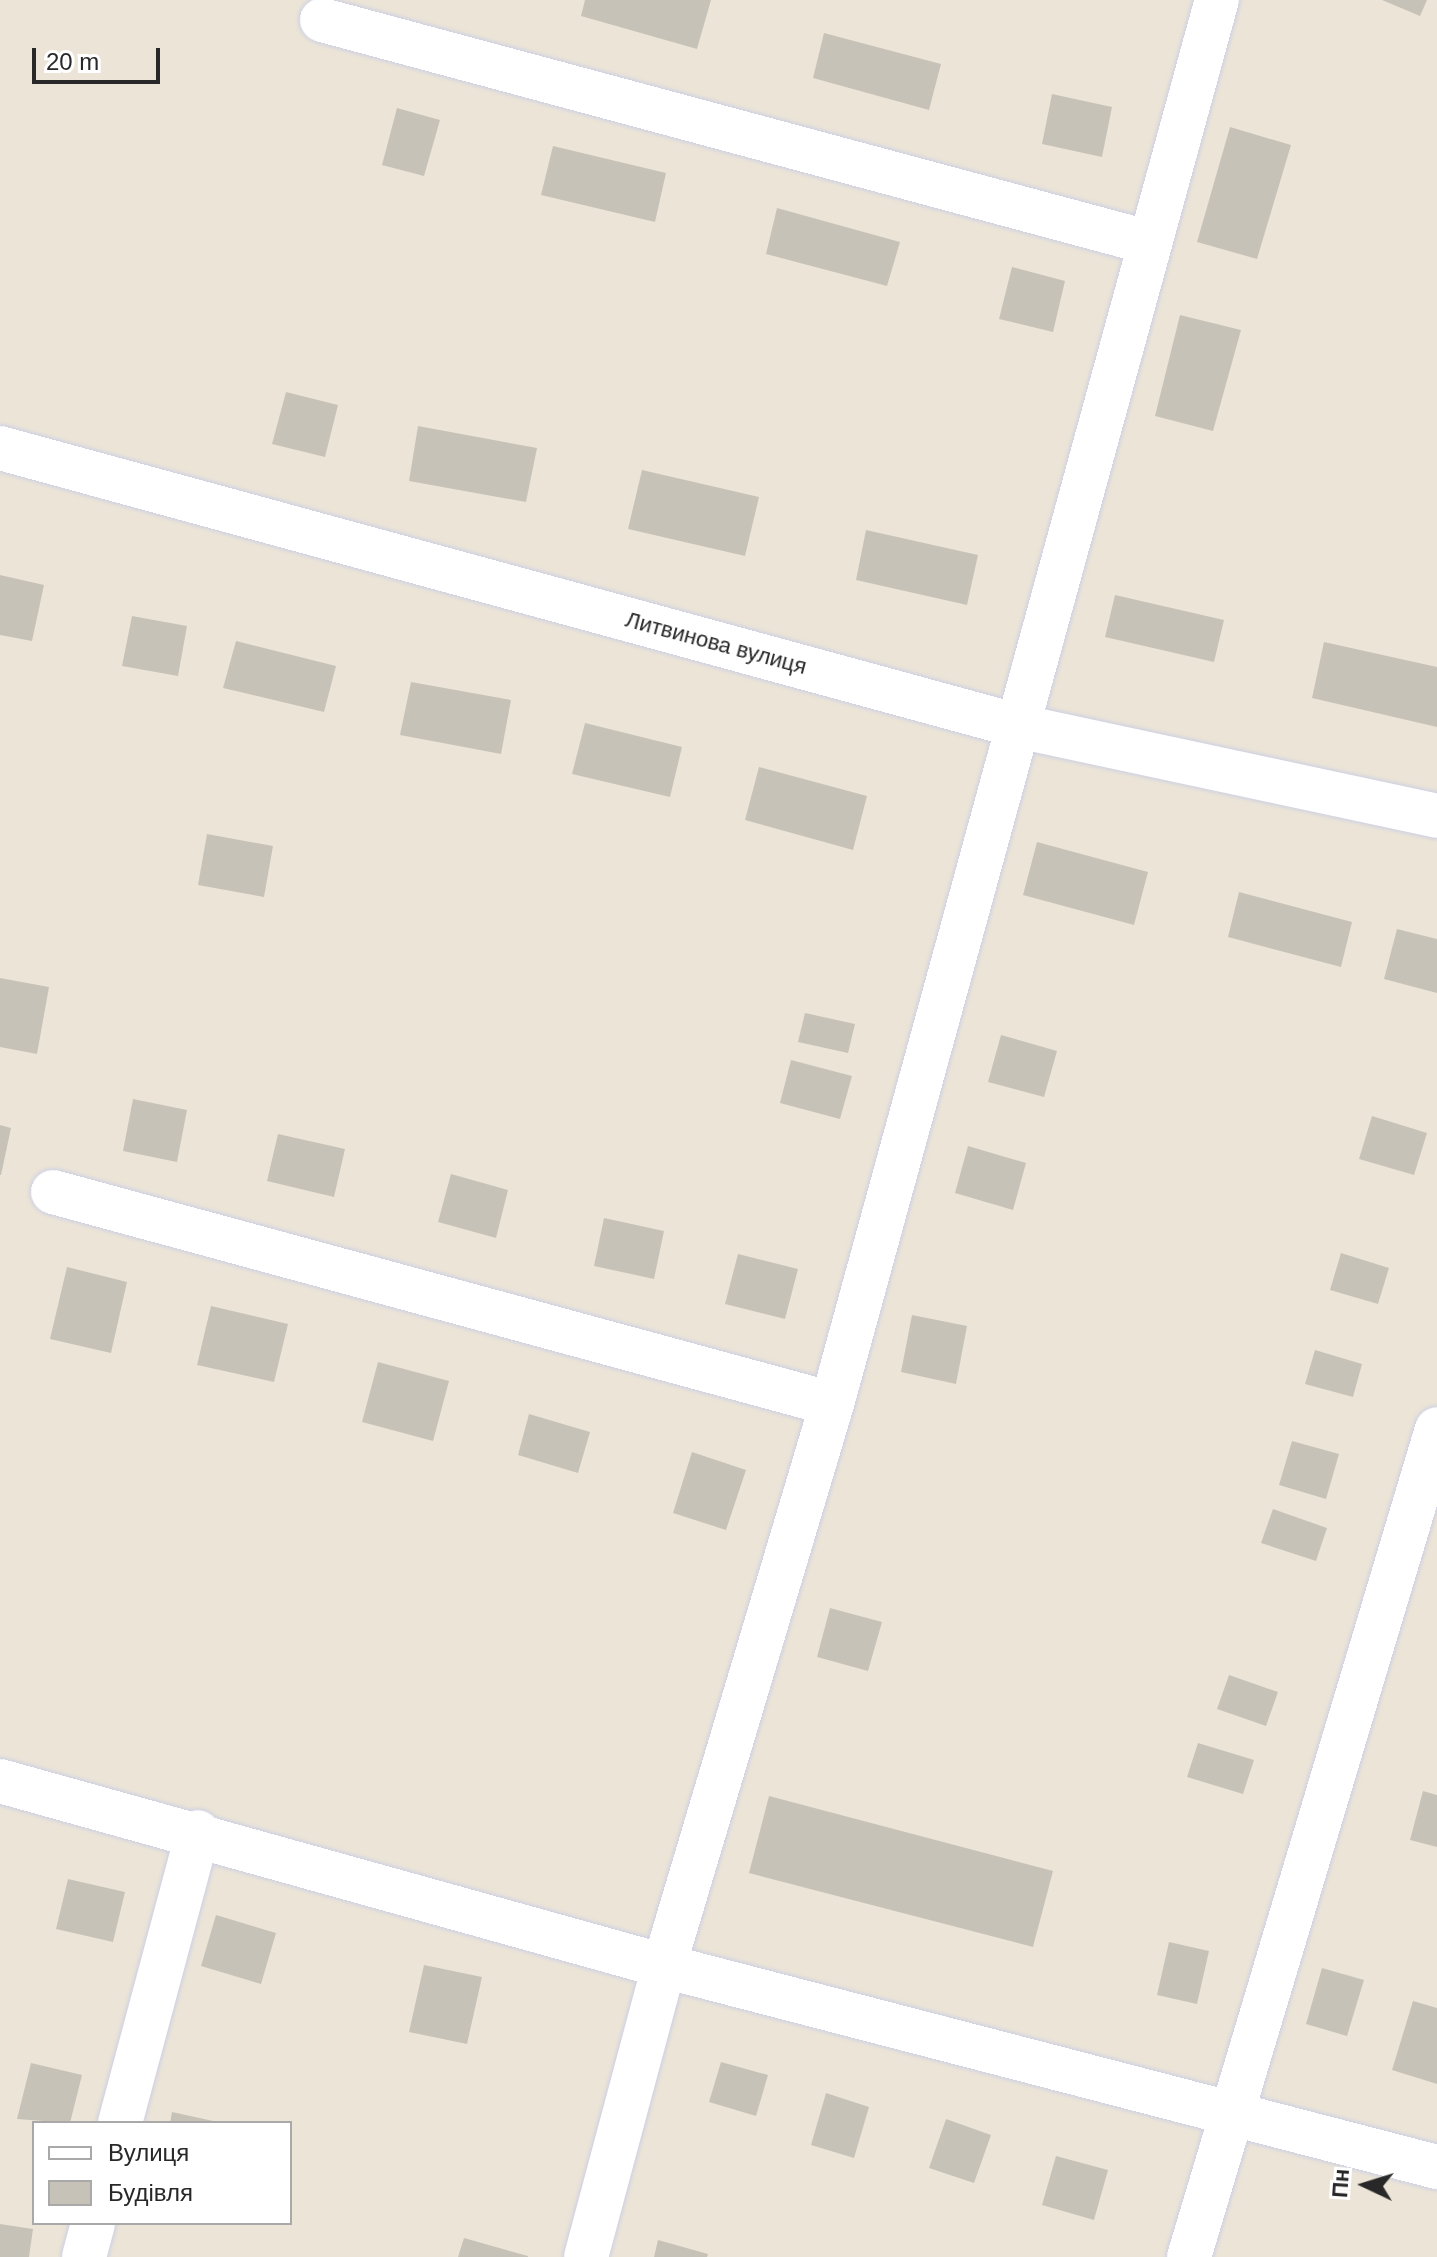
<!DOCTYPE html>
<meta charset="utf-8">
<style>
body{margin:0}
#map{position:relative;width:1437px;height:2257px;overflow:hidden;background:#ece5d7;font-family:Helvetica,sans-serif}
div>[style]{position:absolute}
.building>*{inset:0;background:#c7c2b8}
.roads{filter:drop-shadow(0 0 2px #cdcfe3) drop-shadow(0 0 2px #cdcfe3)}
.minor>*{height:44px;margin:-22px;padding:0 22px;transform-origin:22px;border-radius:22px;background:#fff}
span{translate:-50% -50%;white-space:nowrap;text-align:center;line-height:1.15;-webkit-text-stroke:7px #fff;paint-order:stroke}
.street-label{font-size:22px;color:#282828}
.legend{position:absolute;left:32px;top:2121px;width:260px;height:104px;box-sizing:border-box;background:#fff;border:2px solid #a9a9a9;margin:0;padding:10px 14px;list-style:none;font-size:24px;color:#282828}
.legend li{display:flex;align-items:center;gap:16px;height:40px}
.legend b{width:40px;border:2px solid #a9a9a9}
.north{position:absolute;left:1325px;top:2145px;width:80px;height:80px;-webkit-text-stroke:6px #fff;paint-order:stroke;rotate:274deg;font-size:22px;font-weight:700;line-height:32px;text-align:center;color:#282828}
.north::after{content:'';display:block;margin:auto;width:28px;height:36px;background:#282828;clip-path:polygon(50% 0,100% 100%,50% 72%,0 100%)}
.scale{position:absolute;left:32px;top:48px;width:128px;height:36px;box-sizing:border-box;border:4px solid #282828;border-top:0;padding-left:10px;font-size:24px;line-height:28px;white-space:nowrap;color:#282828;-webkit-text-stroke:6px #fff;paint-order:stroke}
</style>
<div id="map">
<div class="building">
<div style="clip-path:polygon(585px 0,711px 0,697px 49px,581px 16px)"></div>
<div style="clip-path:polygon(1382px 0,1427px 0,1420px 16px)"></div>
<div style="clip-path:polygon(824px 33px,941px 64px,929px 110px,813px 78px)"></div>
<div style="clip-path:polygon(1052px 94px,1112px 107px,1102px 157px,1042px 144px)"></div>
<div style="clip-path:polygon(397px 108px,440px 120px,424px 176px,382px 165px)"></div>
<div style="clip-path:polygon(1230px 127px,1291px 145px,1257px 259px,1197px 242px)"></div>
<div style="clip-path:polygon(553px 146px,666px 173px,655px 222px,541px 195px)"></div>
<div style="clip-path:polygon(777px 208px,900px 242px,887px 286px,766px 254px)"></div>
<div style="clip-path:polygon(1012px 267px,1065px 281px,1053px 332px,999px 319px)"></div>
<div style="clip-path:polygon(1180px 315px,1241px 330px,1213px 431px,1155px 416px)"></div>
<div style="clip-path:polygon(286px 392px,338px 405px,325px 457px,272px 444px)"></div>
<div style="clip-path:polygon(418px 426px,537px 448px,526px 502px,409px 481px)"></div>
<div style="clip-path:polygon(642px 470px,759px 497px,745px 556px,628px 529px)"></div>
<div style="clip-path:polygon(866px 530px,978px 555px,967px 605px,856px 580px)"></div>
<div style="clip-path:polygon(0 575px,44px 585px,32px 641px,0 635px)"></div>
<div style="clip-path:polygon(1115px 595px,1224px 620px,1214px 662px,1105px 637px)"></div>
<div style="clip-path:polygon(132px 616px,187px 626px,178px 676px,122px 666px)"></div>
<div style="clip-path:polygon(236px 641px,336px 666px,324px 712px,223px 688px)"></div>
<div style="clip-path:polygon(1324px 642px,1437px 667px,1437px 727px,1312px 698px)"></div>
<div style="clip-path:polygon(411px 682px,511px 700px,501px 754px,400px 735px)"></div>
<div style="clip-path:polygon(585px 723px,682px 747px,670px 797px,572px 774px)"></div>
<div style="clip-path:polygon(759px 767px,867px 796px,853px 850px,745px 820px)"></div>
<div style="clip-path:polygon(207px 834px,273px 846px,264px 897px,198px 885px)"></div>
<div style="clip-path:polygon(1037px 842px,1148px 872px,1134px 925px,1023px 895px)"></div>
<div style="clip-path:polygon(1239px 892px,1352px 922px,1341px 967px,1228px 937px)"></div>
<div style="clip-path:polygon(1397px 929px,1437px 939px,1437px 993px,1384px 979px)"></div>
<div style="clip-path:polygon(0 978px,49px 987px,37px 1054px,0 1047px)"></div>
<div style="clip-path:polygon(805px 1013px,855px 1024px,848px 1053px,798px 1042px)"></div>
<div style="clip-path:polygon(1001px 1035px,1057px 1051px,1044px 1097px,988px 1082px)"></div>
<div style="clip-path:polygon(791px 1060px,852px 1076px,840px 1119px,780px 1103px)"></div>
<div style="clip-path:polygon(133px 1099px,187px 1110px,177px 1162px,123px 1151px)"></div>
<div style="clip-path:polygon(1372px 1116px,1427px 1133px,1414px 1175px,1359px 1159px)"></div>
<div style="clip-path:polygon(0 1125px,11px 1128px,1px 1175px,0 1175px)"></div>
<div style="clip-path:polygon(278px 1134px,345px 1149px,334px 1197px,267px 1181px)"></div>
<div style="clip-path:polygon(968px 1146px,1026px 1163px,1013px 1210px,955px 1193px)"></div>
<div style="clip-path:polygon(451px 1174px,508px 1190px,496px 1238px,438px 1222px)"></div>
<div style="clip-path:polygon(604px 1218px,664px 1231px,654px 1279px,594px 1266px)"></div>
<div style="clip-path:polygon(1341px 1253px,1389px 1268px,1378px 1304px,1330px 1290px)"></div>
<div style="clip-path:polygon(738px 1254px,798px 1269px,785px 1319px,725px 1304px)"></div>
<div style="clip-path:polygon(67px 1267px,127px 1282px,111px 1353px,50px 1339px)"></div>
<div style="clip-path:polygon(211px 1306px,288px 1324px,274px 1382px,197px 1365px)"></div>
<div style="clip-path:polygon(912px 1315px,967px 1326px,956px 1384px,901px 1372px)"></div>
<div style="clip-path:polygon(1315px 1350px,1362px 1364px,1353px 1397px,1305px 1384px)"></div>
<div style="clip-path:polygon(378px 1362px,449px 1381px,433px 1441px,362px 1422px)"></div>
<div style="clip-path:polygon(529px 1414px,590px 1432px,578px 1473px,518px 1455px)"></div>
<div style="clip-path:polygon(1292px 1441px,1339px 1454px,1326px 1499px,1279px 1485px)"></div>
<div style="clip-path:polygon(692px 1452px,746px 1470px,726px 1530px,673px 1513px)"></div>
<div style="clip-path:polygon(1273px 1509px,1327px 1528px,1316px 1561px,1261px 1543px)"></div>
<div style="clip-path:polygon(830px 1608px,882px 1622px,868px 1671px,817px 1657px)"></div>
<div style="clip-path:polygon(1229px 1675px,1278px 1692px,1266px 1726px,1217px 1709px)"></div>
<div style="clip-path:polygon(1198px 1743px,1254px 1760px,1243px 1794px,1187px 1777px)"></div>
<div style="clip-path:polygon(1423px 1791px,1437px 1795px,1437px 1847px,1410px 1840px)"></div>
<div style="clip-path:polygon(769px 1796px,1053px 1871px,1033px 1947px,749px 1873px)"></div>
<div style="clip-path:polygon(68px 1879px,125px 1892px,113px 1942px,56px 1929px)"></div>
<div style="clip-path:polygon(216px 1915px,276px 1933px,261px 1984px,201px 1966px)"></div>
<div style="clip-path:polygon(1169px 1942px,1209px 1951px,1197px 2004px,1157px 1995px)"></div>
<div style="clip-path:polygon(424px 1965px,482px 1977px,467px 2044px,409px 2032px)"></div>
<div style="clip-path:polygon(1322px 1968px,1364px 1980px,1347px 2036px,1306px 2024px)"></div>
<div style="clip-path:polygon(1413px 2001px,1437px 2008px,1437px 2084px,1392px 2070px)"></div>
<div style="clip-path:polygon(721px 2062px,768px 2075px,756px 2116px,709px 2102px)"></div>
<div style="clip-path:polygon(31px 2063px,82px 2075px,70px 2123px,17px 2119px)"></div>
<div style="clip-path:polygon(826px 2093px,869px 2107px,854px 2158px,811px 2145px)"></div>
<div style="clip-path:polygon(172px 2112px,218px 2122px,218px 2123px,170px 2123px)"></div>
<div style="clip-path:polygon(946px 2119px,991px 2135px,974px 2183px,929px 2168px)"></div>
<div style="clip-path:polygon(1056px 2156px,1108px 2170px,1094px 2220px,1042px 2205px)"></div>
<div style="clip-path:polygon(0 2224px,33px 2229px,29px 2257px,0 2257px)"></div>
<div style="clip-path:polygon(464px 2238px,528px 2256px,528px 2257px,458px 2257px)"></div>
<div style="clip-path:polygon(658px 2240px,708px 2254px,707px 2257px,654px 2257px)"></div>
</div>
<div class="roads">
<div class="minor">
<div style="left:322px;top:20px;width:854px;rotate:15.06deg"></div>
<div style="left:0;top:448px;width:1055px;rotate:15.27deg"></div>
<div style="left:1018px;top:726px;width:429px;rotate:12.1deg"></div>
<div style="left:53px;top:1192px;width:807px;rotate:15.22deg"></div>
<div style="left:0;top:1781px;width:689px;rotate:15.57deg"></div>
<div style="left:664px;top:1966px;width:799px;rotate:14.58deg"></div>
<div style="left:120px;top:2123px;width:301px;rotate:-75deg"></div>
<div style="left:84px;top:2257px;width:35px;rotate:-75deg"></div>
<div style="left:586px;top:2257px;width:301px;rotate:-75deg"></div>
<div style="left:664px;top:1966px;width:587px;rotate:-73.36deg"></div>
<div style="left:832px;top:1404px;width:1456px;rotate:-74.67deg"></div>
<div style="left:1189px;top:2257px;width:864px;rotate:-73.33deg"></div>
</div>
</div>
<div class="street-label">
<span style="left:716px;top:643px;rotate:15deg">Литвинова вулиця</span>
</div>
<ul class="legend">
<li><b style="height:10px;background:#fff"></b>Вулиця</li>
<li><b style="height:22px;background:#c7c2b8"></b>Будівля</li>
</ul>
<div class="north">Пн</div>
<div class="scale">20 m</div>
</div>
